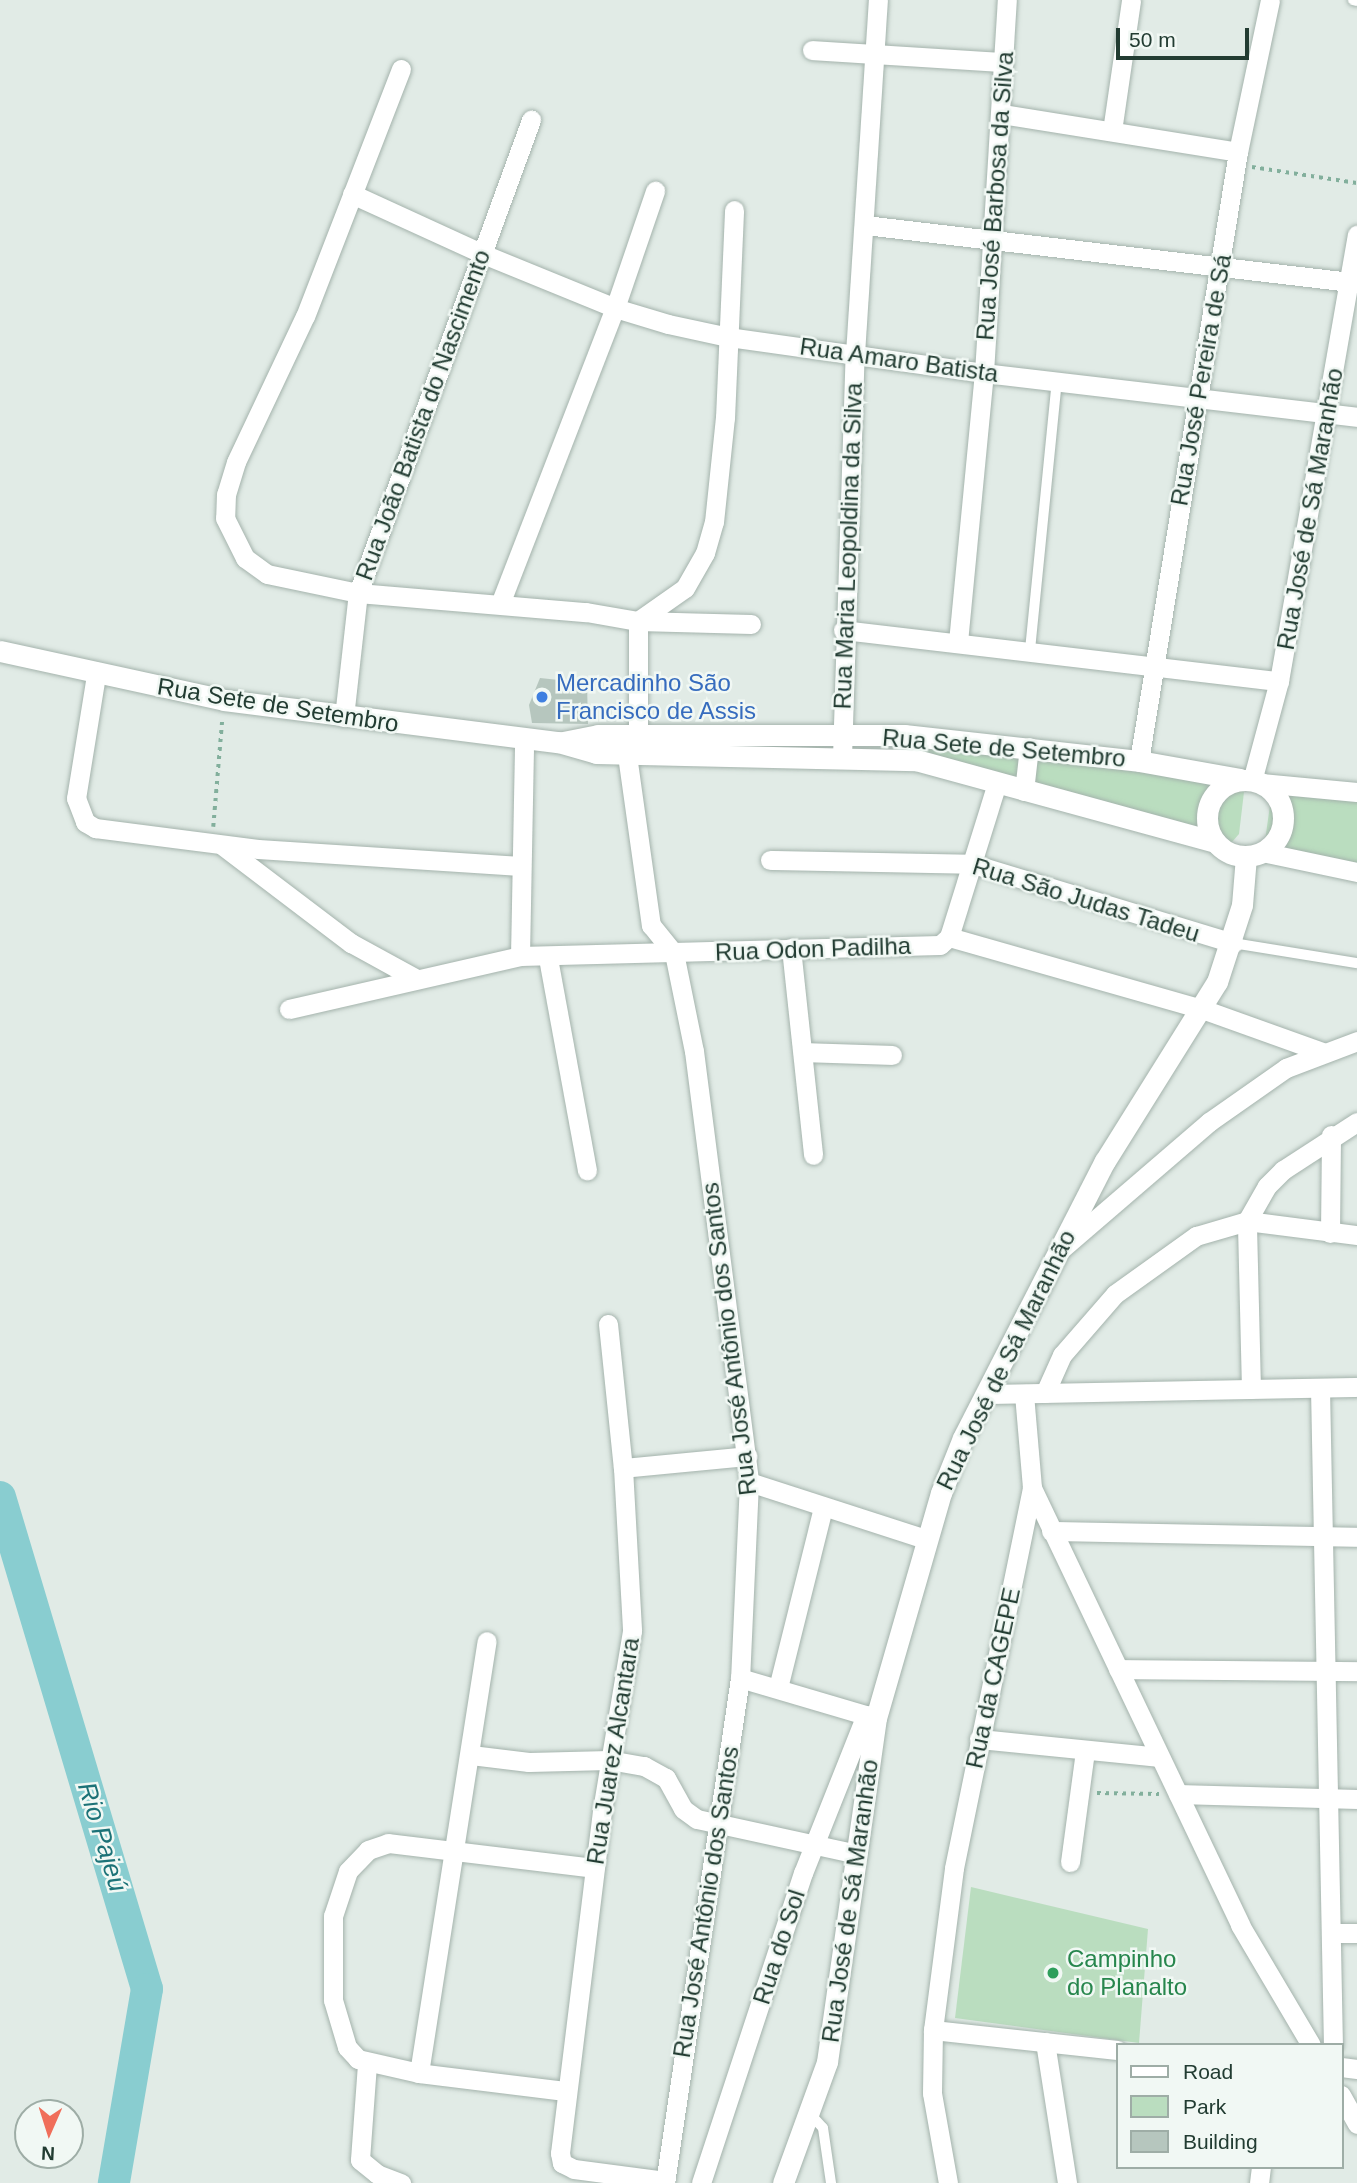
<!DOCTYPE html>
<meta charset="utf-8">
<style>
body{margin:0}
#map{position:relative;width:1357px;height:2183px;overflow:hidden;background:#e1ebe6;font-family:Arial,sans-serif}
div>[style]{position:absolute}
.green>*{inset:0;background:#baddbf}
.river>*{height:32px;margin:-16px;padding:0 16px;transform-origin:16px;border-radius:16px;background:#89cdd0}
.building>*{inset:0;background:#b6c6be}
.path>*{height:3.5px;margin-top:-1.75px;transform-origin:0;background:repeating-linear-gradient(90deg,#82af9c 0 3.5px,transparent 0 8.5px)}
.roads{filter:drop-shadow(0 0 2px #a4b3ac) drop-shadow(0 0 2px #a4b3ac)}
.lane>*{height:10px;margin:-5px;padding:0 5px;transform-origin:5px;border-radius:5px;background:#fff}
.street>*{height:19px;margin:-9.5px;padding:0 9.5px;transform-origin:9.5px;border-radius:9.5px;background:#fff}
.secondary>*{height:21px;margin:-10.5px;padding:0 10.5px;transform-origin:10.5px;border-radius:10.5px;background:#fff}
.secondary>.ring{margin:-10.5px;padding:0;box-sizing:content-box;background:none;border:21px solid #fff;border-radius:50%}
.dots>*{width:19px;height:19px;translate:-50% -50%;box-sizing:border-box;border:4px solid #f1f8f4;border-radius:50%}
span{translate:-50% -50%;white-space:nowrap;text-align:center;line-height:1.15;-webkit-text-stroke:5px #f1f8f4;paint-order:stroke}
.street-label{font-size:24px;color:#223c32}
.shop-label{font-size:24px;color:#366cbe}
.left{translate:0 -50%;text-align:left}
.leisure-label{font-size:24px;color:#27864d}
.water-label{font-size:26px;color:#1c7277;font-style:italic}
.legend{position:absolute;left:1116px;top:2043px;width:228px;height:126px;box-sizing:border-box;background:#f1f8f4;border:2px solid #9eada6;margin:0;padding:9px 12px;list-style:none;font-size:21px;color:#223c32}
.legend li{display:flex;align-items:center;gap:14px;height:35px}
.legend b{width:35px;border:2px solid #9eada6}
.north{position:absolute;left:14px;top:2099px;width:70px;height:70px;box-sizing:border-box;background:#f1f8f4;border:2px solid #9eada6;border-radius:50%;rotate:183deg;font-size:19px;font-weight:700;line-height:28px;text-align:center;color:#223c32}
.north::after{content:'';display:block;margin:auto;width:24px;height:32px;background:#f06e5a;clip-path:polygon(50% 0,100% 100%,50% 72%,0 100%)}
.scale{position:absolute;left:1116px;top:28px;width:133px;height:32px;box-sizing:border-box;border:4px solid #223c32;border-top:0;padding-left:9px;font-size:21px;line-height:24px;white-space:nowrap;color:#223c32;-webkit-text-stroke:5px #f1f8f4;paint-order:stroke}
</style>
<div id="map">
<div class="green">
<div style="clip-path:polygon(911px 743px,1238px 785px,1244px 792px,1239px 834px,1232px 842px,911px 751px)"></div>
<div style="clip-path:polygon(1280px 792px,1357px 802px,1357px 863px,1272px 848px,1265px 841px,1271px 798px)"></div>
<div style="clip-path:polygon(971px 1887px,1148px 1929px,1139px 2043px,955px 2018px)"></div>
</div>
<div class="river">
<div style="left:0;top:1497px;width:513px;rotate:73.36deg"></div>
<div style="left:147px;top:1989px;width:197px;rotate:99.7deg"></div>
</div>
<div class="building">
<div style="clip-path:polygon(540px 678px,587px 683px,588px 724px,532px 723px,529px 705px)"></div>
</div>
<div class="path">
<div style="left:1252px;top:167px;width:106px;rotate:8.7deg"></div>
<div style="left:213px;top:827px;width:107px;rotate:-85.2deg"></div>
<div style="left:1097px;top:1793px;width:62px;rotate:0.9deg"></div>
</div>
<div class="roads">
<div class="lane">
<div style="left:1353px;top:0;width:4px;rotate:14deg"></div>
<div style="left:1030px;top:650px;width:271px;rotate:-84.3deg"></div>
<div style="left:1233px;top:943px;width:126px;rotate:9.2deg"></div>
<div style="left:810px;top:2114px;width:19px;rotate:47deg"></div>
<div style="left:823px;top:2128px;width:56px;rotate:81.7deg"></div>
</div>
<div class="street">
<div style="left:812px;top:50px;width:192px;rotate:3.6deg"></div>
<div style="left:401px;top:69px;width:265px;rotate:111.2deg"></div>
<div style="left:305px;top:316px;width:161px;rotate:115.3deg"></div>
<div style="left:236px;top:462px;width:34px;rotate:107deg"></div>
<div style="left:226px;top:494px;width:24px;rotate:92deg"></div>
<div style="left:225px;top:518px;width:45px;rotate:63.4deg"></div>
<div style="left:245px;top:558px;width:27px;rotate:36deg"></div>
<div style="left:267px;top:574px;width:93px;rotate:11.8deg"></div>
<div style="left:358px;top:593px;width:229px;rotate:4.8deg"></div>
<div style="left:586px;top:612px;width:53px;rotate:9.8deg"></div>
<div style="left:638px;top:621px;width:113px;rotate:1.5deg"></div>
<div style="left:1002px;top:114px;width:239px;rotate:9.1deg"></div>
<div style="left:1112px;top:131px;width:132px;rotate:-81.7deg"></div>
<div style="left:352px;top:194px;width:144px;rotate:24.6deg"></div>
<div style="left:483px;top:254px;width:143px;rotate:22.2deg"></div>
<div style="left:615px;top:308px;width:55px;rotate:16.8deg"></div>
<div style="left:668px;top:324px;width:61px;rotate:12.2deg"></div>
<div style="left:728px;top:337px;width:259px;rotate:8deg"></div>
<div style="left:984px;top:373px;width:376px;rotate:6.7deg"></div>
<div style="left:865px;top:225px;width:495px;rotate:6.7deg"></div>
<div style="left:500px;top:604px;width:318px;rotate:-68.8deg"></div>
<div style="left:615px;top:308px;width:124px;rotate:-71.1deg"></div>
<div style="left:843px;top:630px;width:439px;rotate:6.7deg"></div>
<div style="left:958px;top:642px;width:270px;rotate:-84.5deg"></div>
<div style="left:984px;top:373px;width:374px;rotate:-86.5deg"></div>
<div style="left:96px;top:675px;width:125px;rotate:99.2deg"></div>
<div style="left:76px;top:798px;width:26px;rotate:69deg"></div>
<div style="left:85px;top:822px;width:12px;rotate:31deg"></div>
<div style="left:95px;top:828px;width:164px;rotate:7.3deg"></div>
<div style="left:258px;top:849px;width:263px;rotate:3.7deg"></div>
<div style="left:344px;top:717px;width:125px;rotate:-83.6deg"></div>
<div style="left:358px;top:593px;width:504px;rotate:-69.91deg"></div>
<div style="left:638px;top:735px;width:114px;rotate:-90deg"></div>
<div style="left:638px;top:621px;width:57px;rotate:-35.1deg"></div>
<div style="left:685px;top:588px;width:40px;rotate:-60.3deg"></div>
<div style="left:705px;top:553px;width:32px;rotate:-74deg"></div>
<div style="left:714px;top:522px;width:105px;rotate:-84deg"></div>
<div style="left:725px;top:418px;width:208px;rotate:-87.5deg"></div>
<div style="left:627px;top:755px;width:172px;rotate:82deg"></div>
<div style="left:651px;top:925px;width:36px;rotate:51deg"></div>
<div style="left:674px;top:953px;width:100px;rotate:78.5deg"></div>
<div style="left:694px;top:1051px;width:434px;rotate:82.7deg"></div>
<div style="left:749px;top:1482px;width:196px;rotate:92.6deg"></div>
<div style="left:740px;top:1678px;width:511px;rotate:98.45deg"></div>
<div style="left:842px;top:757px;width:403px;rotate:-88.2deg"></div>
<div style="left:855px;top:354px;width:355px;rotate:-86.3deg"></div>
<div style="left:1139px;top:761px;width:617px;rotate:-80.77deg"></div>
<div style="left:1238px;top:152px;width:155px;rotate:-78.1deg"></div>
<div style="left:1252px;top:781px;width:104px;rotate:-74.9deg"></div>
<div style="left:1279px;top:681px;width:453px;rotate:-80.1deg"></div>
<div style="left:1261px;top:783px;width:96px;rotate:5.4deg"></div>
<div style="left:1024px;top:791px;width:44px;rotate:-83.5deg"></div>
<div style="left:223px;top:846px;width:161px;rotate:37.2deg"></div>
<div style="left:351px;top:943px;width:73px;rotate:28.7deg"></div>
<div style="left:1262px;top:852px;width:97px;rotate:11.9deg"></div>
<div style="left:770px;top:860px;width:203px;rotate:1.1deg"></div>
<div style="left:973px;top:864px;width:272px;rotate:16.9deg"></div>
<div style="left:949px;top:937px;width:161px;rotate:-72.7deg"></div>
<div style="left:791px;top:948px;width:208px;rotate:83.9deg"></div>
<div style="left:520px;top:956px;width:217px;rotate:-88.9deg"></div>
<div style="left:548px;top:958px;width:216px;rotate:79.6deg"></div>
<div style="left:289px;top:1009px;width:237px;rotate:-12.9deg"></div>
<div style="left:520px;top:956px;width:420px;rotate:-1.5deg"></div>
<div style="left:940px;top:945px;width:12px;rotate:-42deg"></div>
<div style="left:949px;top:937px;width:263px;rotate:15.9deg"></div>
<div style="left:1202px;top:1009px;width:127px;rotate:19.7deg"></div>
<div style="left:803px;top:1052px;width:89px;rotate:1.9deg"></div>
<div style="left:1330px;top:1233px;width:98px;rotate:-89.4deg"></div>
<div style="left:1059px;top:1251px;width:198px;rotate:-40.7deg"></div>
<div style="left:1209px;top:1122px;width:94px;rotate:-35deg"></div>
<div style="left:1286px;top:1068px;width:76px;rotate:-20.8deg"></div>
<div style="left:608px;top:1324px;width:145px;rotate:84.1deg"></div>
<div style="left:623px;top:1468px;width:163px;rotate:86.8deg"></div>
<div style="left:632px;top:1631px;width:182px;rotate:99.5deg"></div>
<div style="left:602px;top:1811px;width:345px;rotate:97deg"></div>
<div style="left:560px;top:2153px;width:10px;rotate:79deg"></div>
<div style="left:562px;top:2163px;width:13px;rotate:27deg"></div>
<div style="left:574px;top:2169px;width:92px;rotate:7.5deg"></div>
<div style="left:1320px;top:1388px;width:657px;rotate:88.87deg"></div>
<div style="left:1251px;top:1389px;width:168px;rotate:-91.4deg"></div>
<div style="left:1247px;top:1221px;width:40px;rotate:-60.3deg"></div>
<div style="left:1267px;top:1186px;width:23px;rotate:-45deg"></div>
<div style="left:1283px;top:1170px;width:88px;rotate:-33deg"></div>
<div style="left:1045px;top:1393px;width:42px;rotate:-65.9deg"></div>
<div style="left:1062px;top:1355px;width:81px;rotate:-49deg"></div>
<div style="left:1115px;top:1294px;width:100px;rotate:-35.6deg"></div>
<div style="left:1196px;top:1236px;width:53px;rotate:-16.4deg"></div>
<div style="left:1247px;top:1221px;width:111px;rotate:7.3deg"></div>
<div style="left:986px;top:1394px;width:371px;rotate:-1.1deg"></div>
<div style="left:1024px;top:1394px;width:94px;rotate:85.1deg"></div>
<div style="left:1032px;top:1488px;width:484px;rotate:64.5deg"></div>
<div style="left:1240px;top:1925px;width:139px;rotate:59.4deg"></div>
<div style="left:623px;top:1468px;width:125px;rotate:-5.5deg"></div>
<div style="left:749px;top:1482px;width:186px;rotate:17.9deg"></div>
<div style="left:1051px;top:1531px;width:306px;rotate:1.1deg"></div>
<div style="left:1118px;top:1669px;width:239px;rotate:0.5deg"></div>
<div style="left:740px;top:1678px;width:142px;rotate:16.4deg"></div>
<div style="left:778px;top:1688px;width:187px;rotate:-76deg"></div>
<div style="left:979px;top:1739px;width:180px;rotate:5.7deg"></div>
<div style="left:471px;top:1755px;width:58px;rotate:6.9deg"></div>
<div style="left:529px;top:1762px;width:80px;rotate:-1.4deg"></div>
<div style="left:609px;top:1760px;width:36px;rotate:10deg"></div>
<div style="left:644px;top:1766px;width:25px;rotate:29deg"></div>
<div style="left:666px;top:1778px;width:35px;rotate:61deg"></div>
<div style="left:683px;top:1809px;width:17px;rotate:36deg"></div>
<div style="left:697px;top:1819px;width:164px;rotate:12.3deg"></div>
<div style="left:1178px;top:1794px;width:179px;rotate:1.6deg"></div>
<div style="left:1070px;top:1862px;width:112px;rotate:-82.3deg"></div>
<div style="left:1331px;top:1933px;width:26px"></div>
<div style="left:933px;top:2030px;width:185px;rotate:6.2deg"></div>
<div style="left:1045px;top:2042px;width:143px;rotate:81.1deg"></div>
<div style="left:367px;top:2064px;width:96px;rotate:94.2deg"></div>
<div style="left:360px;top:2160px;width:22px;rotate:39deg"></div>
<div style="left:377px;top:2174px;width:26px;rotate:21deg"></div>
<div style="left:1341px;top:2067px;width:16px;rotate:7deg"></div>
<div style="left:419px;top:2073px;width:437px;rotate:-81.1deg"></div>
<div style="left:565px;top:2091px;width:147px;rotate:-173deg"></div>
<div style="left:419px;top:2073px;width:63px;rotate:-167.1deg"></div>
<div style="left:358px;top:2059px;width:16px;rotate:-133deg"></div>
<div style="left:347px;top:2047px;width:49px;rotate:-106.6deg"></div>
<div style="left:333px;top:2000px;width:84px;rotate:-90deg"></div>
<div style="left:333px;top:1916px;width:47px;rotate:-71.6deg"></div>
<div style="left:348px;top:1871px;width:29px;rotate:-46deg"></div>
<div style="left:368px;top:1850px;width:21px;rotate:-19deg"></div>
<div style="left:388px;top:1843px;width:208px;rotate:6.9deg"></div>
<div style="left:1341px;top:2095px;width:33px;rotate:61deg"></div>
<div style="left:701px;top:2183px;width:326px;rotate:-71.8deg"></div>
<div style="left:803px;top:1873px;width:170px;rotate:-68.3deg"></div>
<div style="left:948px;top:2183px;width:91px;rotate:-100.1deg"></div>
<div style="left:932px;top:2093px;width:63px;rotate:-89.1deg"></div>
<div style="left:933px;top:2030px;width:163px;rotate:-82.6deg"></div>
<div style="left:954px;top:1868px;width:388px;rotate:-78.4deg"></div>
<div style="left:1259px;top:2183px;width:16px;rotate:-83deg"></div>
</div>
<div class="secondary">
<div style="left:0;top:651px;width:229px;rotate:12.3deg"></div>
<div style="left:224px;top:700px;width:337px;rotate:7.2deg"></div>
<div style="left:558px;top:742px;width:40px;rotate:16deg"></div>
<div style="left:596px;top:753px;width:320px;rotate:1.3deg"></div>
<div style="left:916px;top:760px;width:310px;rotate:15.3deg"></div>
<div style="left:563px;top:742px;width:36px;rotate:-11deg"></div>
<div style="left:598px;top:735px;width:306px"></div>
<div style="left:904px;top:735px;width:236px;rotate:6.3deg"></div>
<div style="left:1139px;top:761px;width:103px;rotate:10.1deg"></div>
<div class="ring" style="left:1207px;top:780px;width:55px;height:55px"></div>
<div style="left:783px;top:2183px;width:129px;rotate:-70deg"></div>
<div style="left:827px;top:2062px;width:347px;rotate:-81.9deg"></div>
<div style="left:876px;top:1718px;width:234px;rotate:-73.9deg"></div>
<div style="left:941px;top:1493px;width:59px;rotate:-68.2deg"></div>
<div style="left:963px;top:1438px;width:311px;rotate:-62.9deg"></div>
<div style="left:1105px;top:1161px;width:211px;rotate:-58deg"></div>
<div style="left:1217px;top:982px;width:81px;rotate:-72deg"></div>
<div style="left:1242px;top:905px;width:49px;rotate:-85.3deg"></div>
</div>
</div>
<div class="dots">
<div style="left:542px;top:697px;background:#3f7fe0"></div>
<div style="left:1053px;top:1973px;background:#2e9e5b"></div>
</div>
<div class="street-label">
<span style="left:995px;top:196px;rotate:-86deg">Rua José Barbosa da Silva</span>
<span style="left:899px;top:360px;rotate:8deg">Rua Amaro Batista</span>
<span style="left:1201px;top:380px;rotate:-80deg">Rua José Pereira de Sá</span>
<span style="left:423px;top:415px;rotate:-70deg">Rua João Batista do Nascimento</span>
<span style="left:1310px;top:509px;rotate:-80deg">Rua José de Sá Maranhão</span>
<span style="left:848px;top:546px;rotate:-88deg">Rua Maria Leopoldina da Silva</span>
<span style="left:278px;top:705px;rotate:9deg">Rua Sete de Setembro</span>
<span style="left:1004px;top:748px;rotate:5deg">Rua Sete de Setembro</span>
<span style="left:1086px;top:900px;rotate:17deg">Rua São Judas Tadeu</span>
<span style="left:813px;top:949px;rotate:-2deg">Rua Odon Padilha</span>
<span style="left:729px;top:1339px;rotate:-97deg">Rua José Antônio dos Santos</span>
<span style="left:1006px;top:1360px;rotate:-64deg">Rua José de Sá Maranhão</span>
<span style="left:993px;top:1678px;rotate:-78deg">Rua da CAGEPE</span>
<span style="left:613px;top:1751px;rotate:-81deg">Rua Juarez Alcantara</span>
<span style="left:850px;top:1901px;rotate:-82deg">Rua José de Sá Maranhão</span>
<span style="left:706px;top:1902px;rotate:-81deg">Rua José Antônio dos Santos</span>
<span style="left:779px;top:1947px;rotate:-72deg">Rua do Sol</span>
</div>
<div class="shop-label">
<span class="left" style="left:556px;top:697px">Mercadinho São<br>Francisco de Assis</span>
</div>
<div class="leisure-label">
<span class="left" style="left:1067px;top:1973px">Campinho<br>do Planalto</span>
</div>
<div class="water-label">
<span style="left:102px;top:1837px;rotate:73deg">Rio Pajeú</span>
</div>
<ul class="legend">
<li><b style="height:9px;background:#fff"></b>Road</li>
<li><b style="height:19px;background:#baddbf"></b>Park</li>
<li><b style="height:19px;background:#b6c6be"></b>Building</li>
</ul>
<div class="north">N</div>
<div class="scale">50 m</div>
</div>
